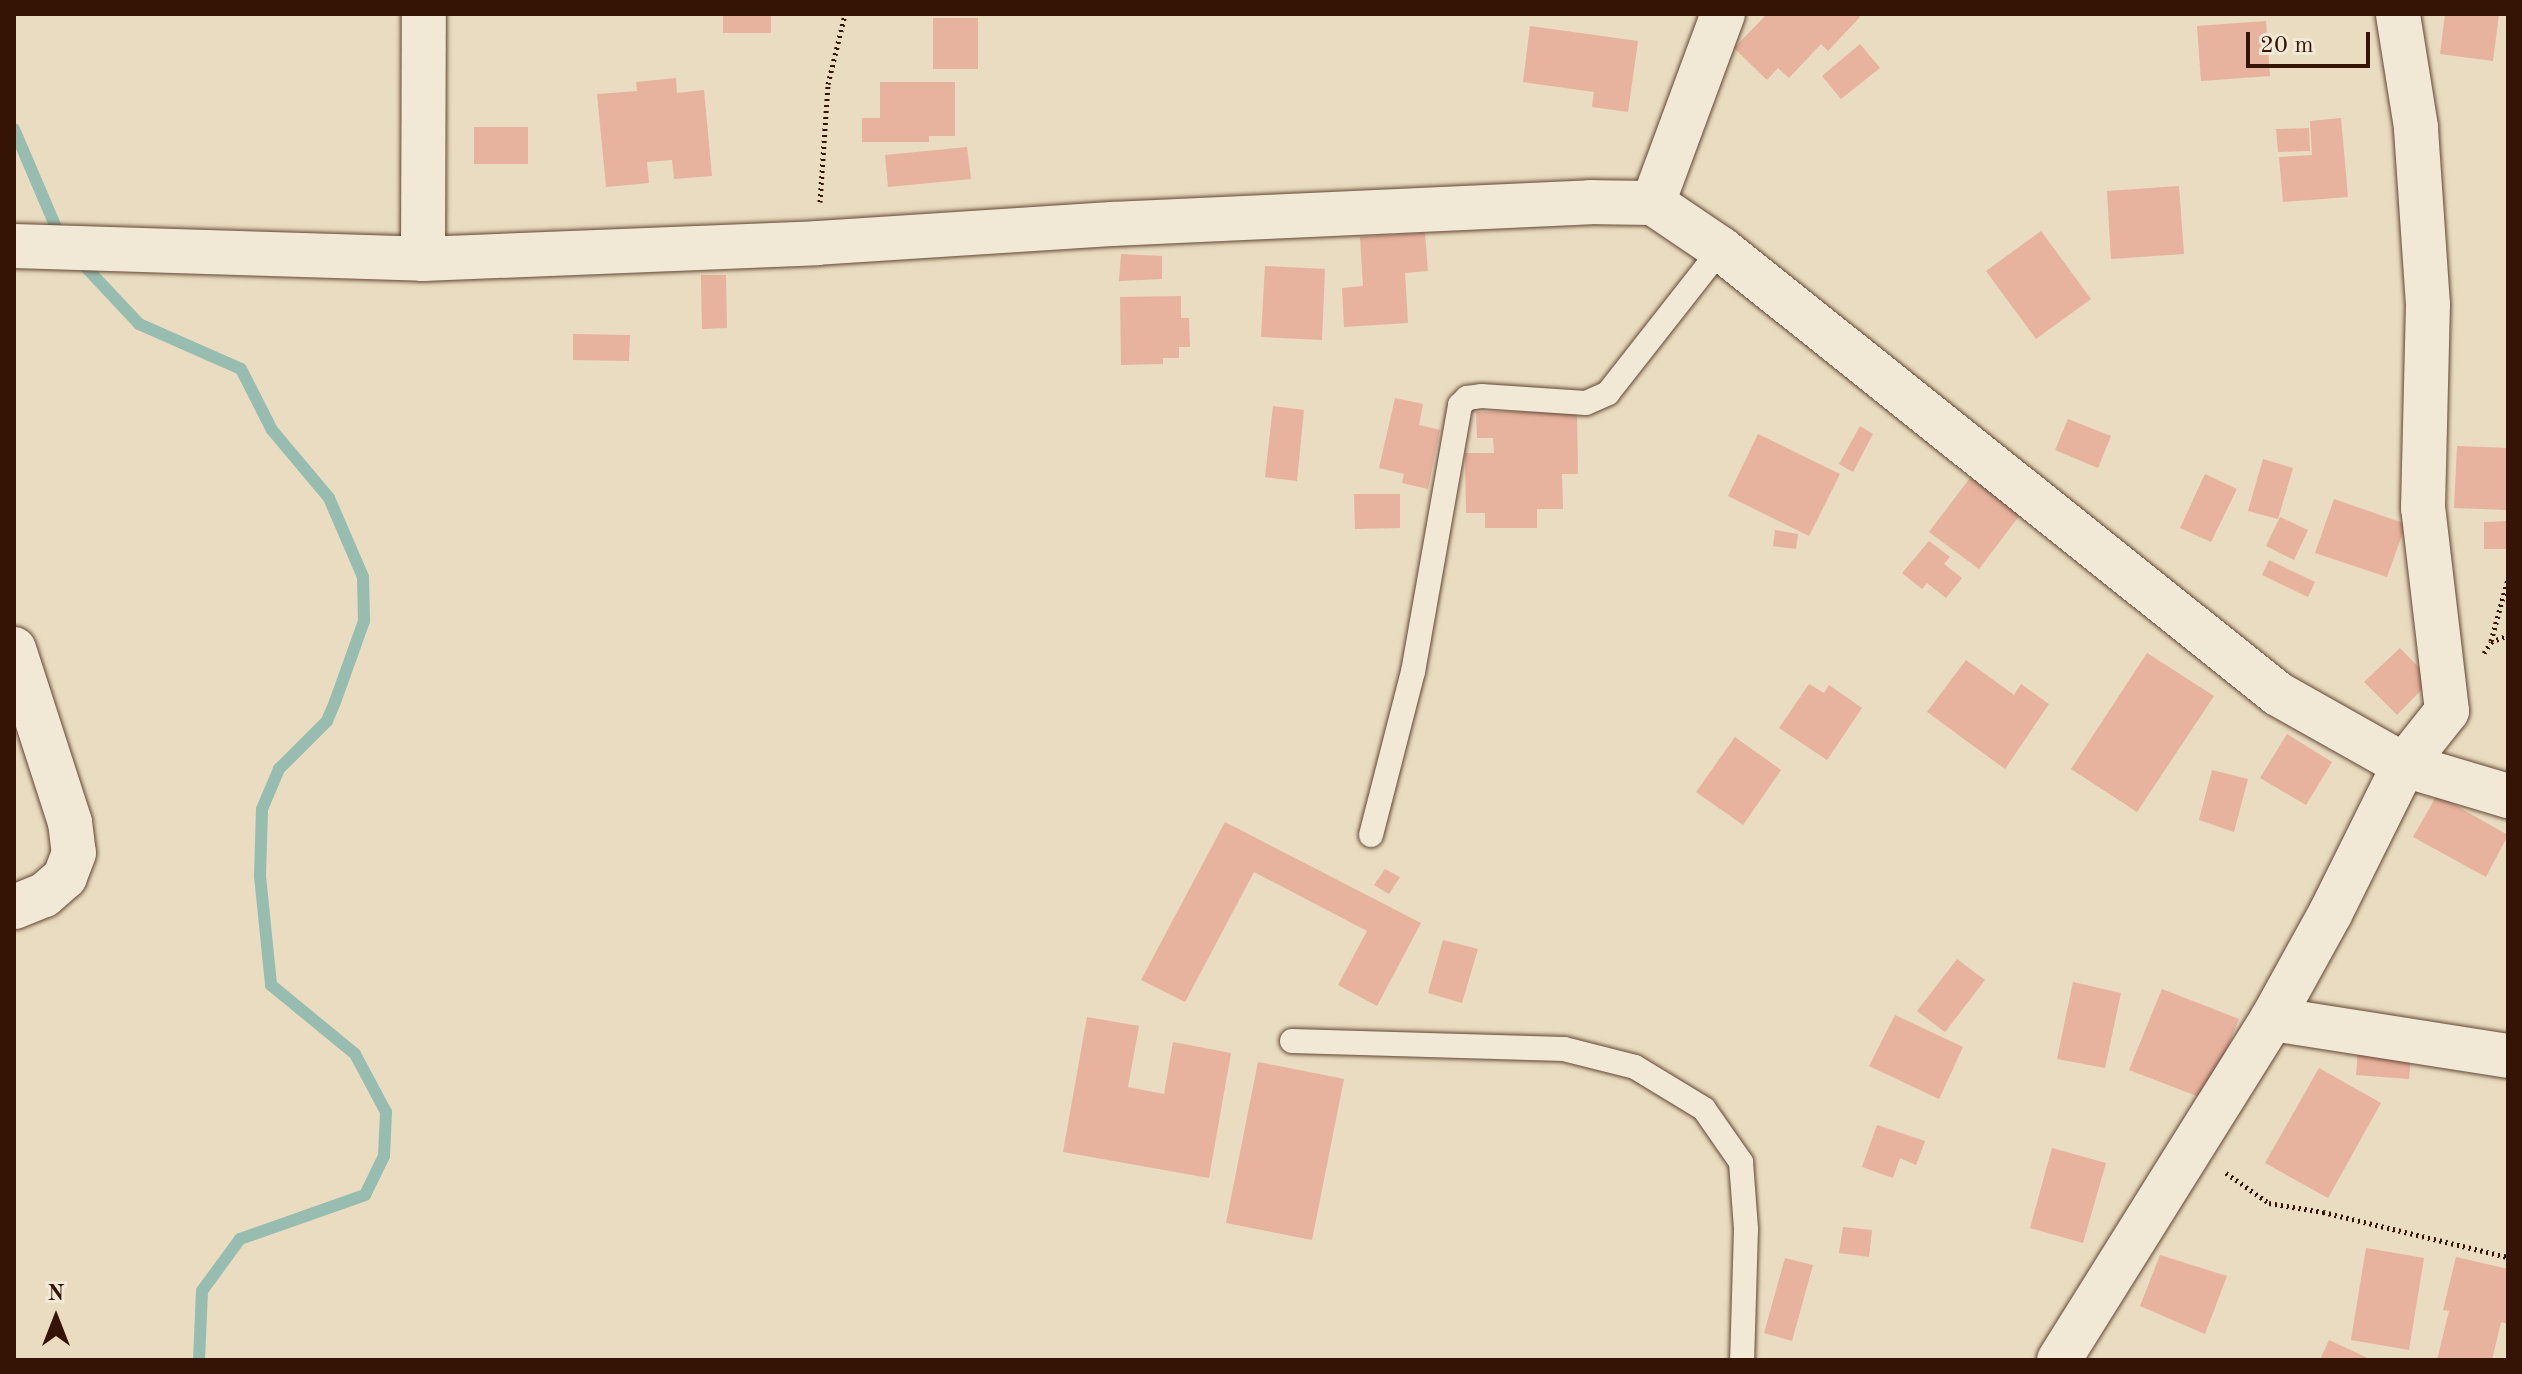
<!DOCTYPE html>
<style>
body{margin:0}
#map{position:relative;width:2522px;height:1374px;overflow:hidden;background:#e9dcc0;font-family:"Old Standard TT",serif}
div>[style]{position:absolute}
.stream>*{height:12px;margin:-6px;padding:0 6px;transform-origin:6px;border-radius:6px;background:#97bcb0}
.building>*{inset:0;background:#e7b29e}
.path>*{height:5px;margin-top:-2.5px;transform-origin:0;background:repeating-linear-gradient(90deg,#351406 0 2px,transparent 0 6px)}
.roads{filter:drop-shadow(0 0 2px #624634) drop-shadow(0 0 2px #624634)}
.service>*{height:24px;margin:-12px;padding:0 12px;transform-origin:12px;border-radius:12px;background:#f1e8d6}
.minor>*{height:44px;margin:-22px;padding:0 22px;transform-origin:22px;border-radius:22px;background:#f1e8d6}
span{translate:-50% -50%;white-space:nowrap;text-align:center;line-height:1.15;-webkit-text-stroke:8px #f1e8d6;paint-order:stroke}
.frame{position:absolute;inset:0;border:16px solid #351406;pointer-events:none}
.north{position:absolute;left:16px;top:1278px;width:80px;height:80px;-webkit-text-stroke:6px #f1e8d6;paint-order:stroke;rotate:0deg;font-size:22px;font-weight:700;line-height:32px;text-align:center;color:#351406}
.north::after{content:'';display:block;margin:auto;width:28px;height:36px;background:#351406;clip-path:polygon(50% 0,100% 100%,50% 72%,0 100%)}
.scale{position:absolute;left:2246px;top:32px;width:124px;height:36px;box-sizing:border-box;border:4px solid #351406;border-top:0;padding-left:10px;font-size:24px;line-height:28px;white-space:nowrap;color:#351406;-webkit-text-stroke:6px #f1e8d6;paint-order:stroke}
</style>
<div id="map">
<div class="stream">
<div style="left:14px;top:129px;width:117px;rotate:66.9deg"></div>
<div style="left:79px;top:260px;width:88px;rotate:46.8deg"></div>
<div style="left:139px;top:324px;width:111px;rotate:23.8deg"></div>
<div style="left:241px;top:369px;width:68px;rotate:63.1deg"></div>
<div style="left:272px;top:430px;width:89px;rotate:50deg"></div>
<div style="left:329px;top:498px;width:86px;rotate:66.7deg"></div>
<div style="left:363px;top:577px;width:44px;rotate:88.7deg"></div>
<div style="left:364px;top:621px;width:86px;rotate:109.7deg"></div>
<div style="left:335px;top:702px;width:21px;rotate:113deg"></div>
<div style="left:327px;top:721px;width:68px;rotate:135deg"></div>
<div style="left:279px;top:769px;width:43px;rotate:113deg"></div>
<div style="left:262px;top:809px;width:67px;rotate:91.7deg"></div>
<div style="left:260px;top:876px;width:110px;rotate:84.2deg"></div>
<div style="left:271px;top:985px;width:109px;rotate:39.4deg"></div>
<div style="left:355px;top:1054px;width:66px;rotate:61.9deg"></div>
<div style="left:386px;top:1112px;width:44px;rotate:92.6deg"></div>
<div style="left:384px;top:1156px;width:43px;rotate:116deg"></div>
<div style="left:365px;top:1195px;width:133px;rotate:160.6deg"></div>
<div style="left:240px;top:1239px;width:64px;rotate:126.2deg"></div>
<div style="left:202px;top:1291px;width:69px;rotate:92.5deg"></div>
</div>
<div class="building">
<div style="clip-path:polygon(723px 14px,771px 14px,771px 33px,723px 33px)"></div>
<div style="clip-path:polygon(1767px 14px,1857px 14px,1860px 17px,1828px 51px,1821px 44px,1789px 78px,1778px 68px,1767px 80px,1734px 48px)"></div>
<div style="clip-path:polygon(2445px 14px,2499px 14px,2493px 61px,2440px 54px)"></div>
<div style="clip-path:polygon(933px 18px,978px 18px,978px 69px,933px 69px)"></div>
<div style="clip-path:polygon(2266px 21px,2270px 76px,2201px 81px,2197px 26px)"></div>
<div style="clip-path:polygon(1530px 26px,1638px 41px,1628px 112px,1592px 107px,1594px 92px,1523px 82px)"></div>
<div style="clip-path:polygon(1860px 44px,1880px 68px,1841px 99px,1822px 76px)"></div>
<div style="clip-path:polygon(676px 78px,677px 93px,704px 90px,712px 176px,674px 179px,672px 160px,647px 162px,649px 183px,606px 187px,597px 94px,637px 91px,636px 82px)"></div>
<div style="clip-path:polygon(880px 82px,955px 82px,955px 136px,929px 136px,929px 142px,862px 142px,862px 118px,880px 118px)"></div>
<div style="clip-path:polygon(2341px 118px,2348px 197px,2283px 202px,2279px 157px,2312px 155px,2310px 121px)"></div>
<div style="clip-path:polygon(474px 127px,528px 127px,528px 164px,474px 164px)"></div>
<div style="clip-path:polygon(2309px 128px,2310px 151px,2278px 152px,2276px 129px)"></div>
<div style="clip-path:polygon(967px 147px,971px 179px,888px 187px,885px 155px)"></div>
<div style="clip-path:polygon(2179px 186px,2184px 254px,2111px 259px,2107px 191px)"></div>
<div style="clip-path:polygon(2041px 231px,2091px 299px,2036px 339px,1986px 271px)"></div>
<div style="clip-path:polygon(1425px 233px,1428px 271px,1405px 273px,1408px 323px,1344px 327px,1342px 288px,1363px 286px,1360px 237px)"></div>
<div style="clip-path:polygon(1121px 254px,1162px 256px,1162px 279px,1119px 281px)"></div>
<div style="clip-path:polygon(1265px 266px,1325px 269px,1322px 340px,1261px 337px)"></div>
<div style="clip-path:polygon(701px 275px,726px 275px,727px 328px,702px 329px)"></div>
<div style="clip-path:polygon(1181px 296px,1181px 318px,1189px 318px,1190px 347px,1179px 347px,1179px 358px,1163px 358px,1163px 364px,1121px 365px,1120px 297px)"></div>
<div style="clip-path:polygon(573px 334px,630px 335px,629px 361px,573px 360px)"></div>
<div style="clip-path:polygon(1395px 398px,1423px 404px,1419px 425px,1440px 430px,1428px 489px,1402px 483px,1404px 474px,1379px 468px)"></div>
<div style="clip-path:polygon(1273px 406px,1304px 410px,1297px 481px,1265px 477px)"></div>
<div style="clip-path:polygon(1577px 411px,1578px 474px,1562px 474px,1563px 509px,1537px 509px,1537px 528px,1485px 528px,1485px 513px,1466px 513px,1465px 453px,1494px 453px,1493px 438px,1477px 438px,1476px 412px)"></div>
<div style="clip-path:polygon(2068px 419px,2111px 436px,2098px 468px,2055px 450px)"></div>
<div style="clip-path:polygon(1860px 426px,1873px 434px,1853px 472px,1839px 464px)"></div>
<div style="clip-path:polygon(1758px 434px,1840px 474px,1809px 536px,1728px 496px)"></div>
<div style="clip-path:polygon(2457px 446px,2508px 448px,2508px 510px,2454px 508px)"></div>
<div style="clip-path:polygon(2263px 459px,2293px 468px,2278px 519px,2248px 511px)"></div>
<div style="clip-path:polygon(1976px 470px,2026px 507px,1979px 569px,1929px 532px)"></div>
<div style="clip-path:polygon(2205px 474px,2237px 489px,2211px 542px,2180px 528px)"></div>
<div style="clip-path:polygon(1354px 494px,1400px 494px,1400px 528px,1355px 529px)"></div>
<div style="clip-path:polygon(2334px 499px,2406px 524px,2387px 577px,2315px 553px)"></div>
<div style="clip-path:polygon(2280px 517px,2308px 530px,2294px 560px,2266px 546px)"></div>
<div style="clip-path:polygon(2508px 521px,2508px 549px,2484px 549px,2484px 522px)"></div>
<div style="clip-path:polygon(1775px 530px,1798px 534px,1796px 549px,1773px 546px)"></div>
<div style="clip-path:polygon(1929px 541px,1950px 557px,1944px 564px,1962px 578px,1946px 598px,1927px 583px,1922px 589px,1902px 573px)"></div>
<div style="clip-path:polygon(2269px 560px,2315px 582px,2308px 597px,2262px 575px)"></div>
<div style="clip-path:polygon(2400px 648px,2431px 680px,2397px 715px,2364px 682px)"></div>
<div style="clip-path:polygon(2147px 653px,2214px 696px,2137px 812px,2071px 769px)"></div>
<div style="clip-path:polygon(1966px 660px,2014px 695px,2021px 684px,2049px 704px,2005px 769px,1927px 712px)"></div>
<div style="clip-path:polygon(1809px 684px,1824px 693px,1829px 685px,1862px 708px,1827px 760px,1779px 728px)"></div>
<div style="clip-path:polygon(2287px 734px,2332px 762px,2306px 805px,2260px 778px)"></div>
<div style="clip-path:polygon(1735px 737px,1781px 770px,1743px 825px,1696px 792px)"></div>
<div style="clip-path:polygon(2212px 770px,2248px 779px,2234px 832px,2199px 820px)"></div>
<div style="clip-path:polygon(2437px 795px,2508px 835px,2486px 877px,2413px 837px)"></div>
<div style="clip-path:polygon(1225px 822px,1421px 923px,1377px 1006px,1338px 985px,1367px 931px,1254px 872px,1185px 1002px,1141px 980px)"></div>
<div style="clip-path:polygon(1385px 869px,1400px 877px,1389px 894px,1374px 885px)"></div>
<div style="clip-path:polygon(1443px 940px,1478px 949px,1462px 1003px,1428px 993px)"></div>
<div style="clip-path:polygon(1957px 959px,1985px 980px,1945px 1032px,1917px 1011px)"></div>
<div style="clip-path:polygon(2073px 982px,2121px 993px,2105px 1068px,2057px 1059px)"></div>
<div style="clip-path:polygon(2162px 989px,2239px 1019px,2207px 1100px,2129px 1070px)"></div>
<div style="clip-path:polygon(1895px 1015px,1963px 1047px,1939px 1099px,1869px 1066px)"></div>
<div style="clip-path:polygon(1087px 1017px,1139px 1026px,1128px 1087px,1164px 1094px,1173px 1042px,1231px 1053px,1209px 1178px,1063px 1152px)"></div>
<div style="clip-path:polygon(2358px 1049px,2411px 1053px,2409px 1079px,2356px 1075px)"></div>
<div style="clip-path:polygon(1258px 1062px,1344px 1079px,1312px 1240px,1226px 1223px)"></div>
<div style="clip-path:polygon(2319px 1068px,2381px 1103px,2328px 1198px,2265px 1163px)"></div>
<div style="clip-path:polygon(1877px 1125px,1925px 1141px,1916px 1165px,1900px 1158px,1893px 1178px,1862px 1167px)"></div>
<div style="clip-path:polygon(2052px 1148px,2106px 1163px,2083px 1243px,2030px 1228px)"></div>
<div style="clip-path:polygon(1843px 1227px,1872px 1230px,1869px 1257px,1839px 1253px)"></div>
<div style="clip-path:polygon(2366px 1248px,2424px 1258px,2409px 1350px,2351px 1340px)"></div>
<div style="clip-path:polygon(2160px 1255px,2227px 1276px,2205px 1334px,2140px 1306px)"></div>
<div style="clip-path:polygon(2456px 1257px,2508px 1269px,2508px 1324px,2501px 1322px,2492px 1360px,2437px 1360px,2449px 1311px,2443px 1310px)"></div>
<div style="clip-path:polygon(1785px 1258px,1813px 1265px,1792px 1341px,1764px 1333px)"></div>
<div style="clip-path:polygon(2329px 1340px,2372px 1360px,2320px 1360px)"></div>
</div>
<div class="path">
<div style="left:820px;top:202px;width:118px;rotate:-86.1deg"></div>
<div style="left:828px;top:84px;width:72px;rotate:-76.3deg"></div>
<div style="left:2491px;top:641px;width:64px;rotate:-74.7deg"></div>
<div style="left:2484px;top:653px;width:13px;rotate:-58deg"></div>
<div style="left:2491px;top:642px;width:18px;rotate:-22deg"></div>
<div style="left:2226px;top:1173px;width:52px;rotate:34.9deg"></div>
<div style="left:2269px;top:1203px;width:55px;rotate:9.5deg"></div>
<div style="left:2323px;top:1212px;width:190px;rotate:13.7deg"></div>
</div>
<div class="roads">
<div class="service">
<div style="left:1371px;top:835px;width:168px;rotate:-75.6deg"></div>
<div style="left:1413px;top:672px;width:271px;rotate:-80deg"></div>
<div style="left:1460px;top:405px;width:10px;rotate:-45deg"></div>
<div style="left:1467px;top:398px;width:14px;rotate:-8deg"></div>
<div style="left:1481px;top:396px;width:105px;rotate:3.8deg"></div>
<div style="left:1586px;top:403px;width:24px;rotate:-24deg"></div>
<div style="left:1608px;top:393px;width:183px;rotate:-51.9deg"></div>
<div style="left:1292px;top:1041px;width:272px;rotate:1.7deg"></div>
<div style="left:1564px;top:1049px;width:73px;rotate:14.2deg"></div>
<div style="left:1635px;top:1067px;width:81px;rotate:31.3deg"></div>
<div style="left:1704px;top:1109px;width:65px;rotate:55.1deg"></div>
<div style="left:1741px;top:1162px;width:67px;rotate:85.7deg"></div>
<div style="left:1746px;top:1229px;width:131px;rotate:91.7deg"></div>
</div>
<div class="minor">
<div style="left:1653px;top:203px;width:202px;rotate:-69.7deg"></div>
<div style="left:14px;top:246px;width:409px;rotate:1.8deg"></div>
<div style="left:423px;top:259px;width:394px;rotate:-2.3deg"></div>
<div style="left:817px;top:243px;width:296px;rotate:-3.7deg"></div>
<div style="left:1112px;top:224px;width:479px;rotate:-2.6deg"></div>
<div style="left:1590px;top:202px;width:63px;rotate:0.9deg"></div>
<div style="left:1653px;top:203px;width:82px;rotate:34.1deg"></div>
<div style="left:1721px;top:249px;width:713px;rotate:38.62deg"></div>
<div style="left:2278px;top:694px;width:145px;rotate:29.4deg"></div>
<div style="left:2404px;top:765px;width:109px;rotate:16.6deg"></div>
<div style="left:423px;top:259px;width:245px;rotate:-89.8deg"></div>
<div style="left:14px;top:649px;width:182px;rotate:72.1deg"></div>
<div style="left:70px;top:822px;width:31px;rotate:83deg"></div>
<div style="left:74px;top:853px;width:26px;rotate:111deg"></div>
<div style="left:65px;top:877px;width:28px;rotate:139deg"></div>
<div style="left:44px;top:895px;width:32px;rotate:158deg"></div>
<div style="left:2272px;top:1019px;width:239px;rotate:8.9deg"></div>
<div style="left:2059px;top:1360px;width:402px;rotate:-58deg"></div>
<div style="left:2272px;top:1019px;width:120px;rotate:-61.1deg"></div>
<div style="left:2330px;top:914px;width:166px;rotate:-63.6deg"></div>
<div style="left:2404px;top:765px;width:69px;rotate:-51.5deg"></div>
<div style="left:2447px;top:711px;width:204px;rotate:-96.7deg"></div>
<div style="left:2423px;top:508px;width:203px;rotate:-88.6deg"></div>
<div style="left:2428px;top:305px;width:178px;rotate:-93.9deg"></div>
<div style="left:2416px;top:127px;width:114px;rotate:-99.1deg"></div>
</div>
</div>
<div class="frame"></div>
<div class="north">N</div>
<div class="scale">20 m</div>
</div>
